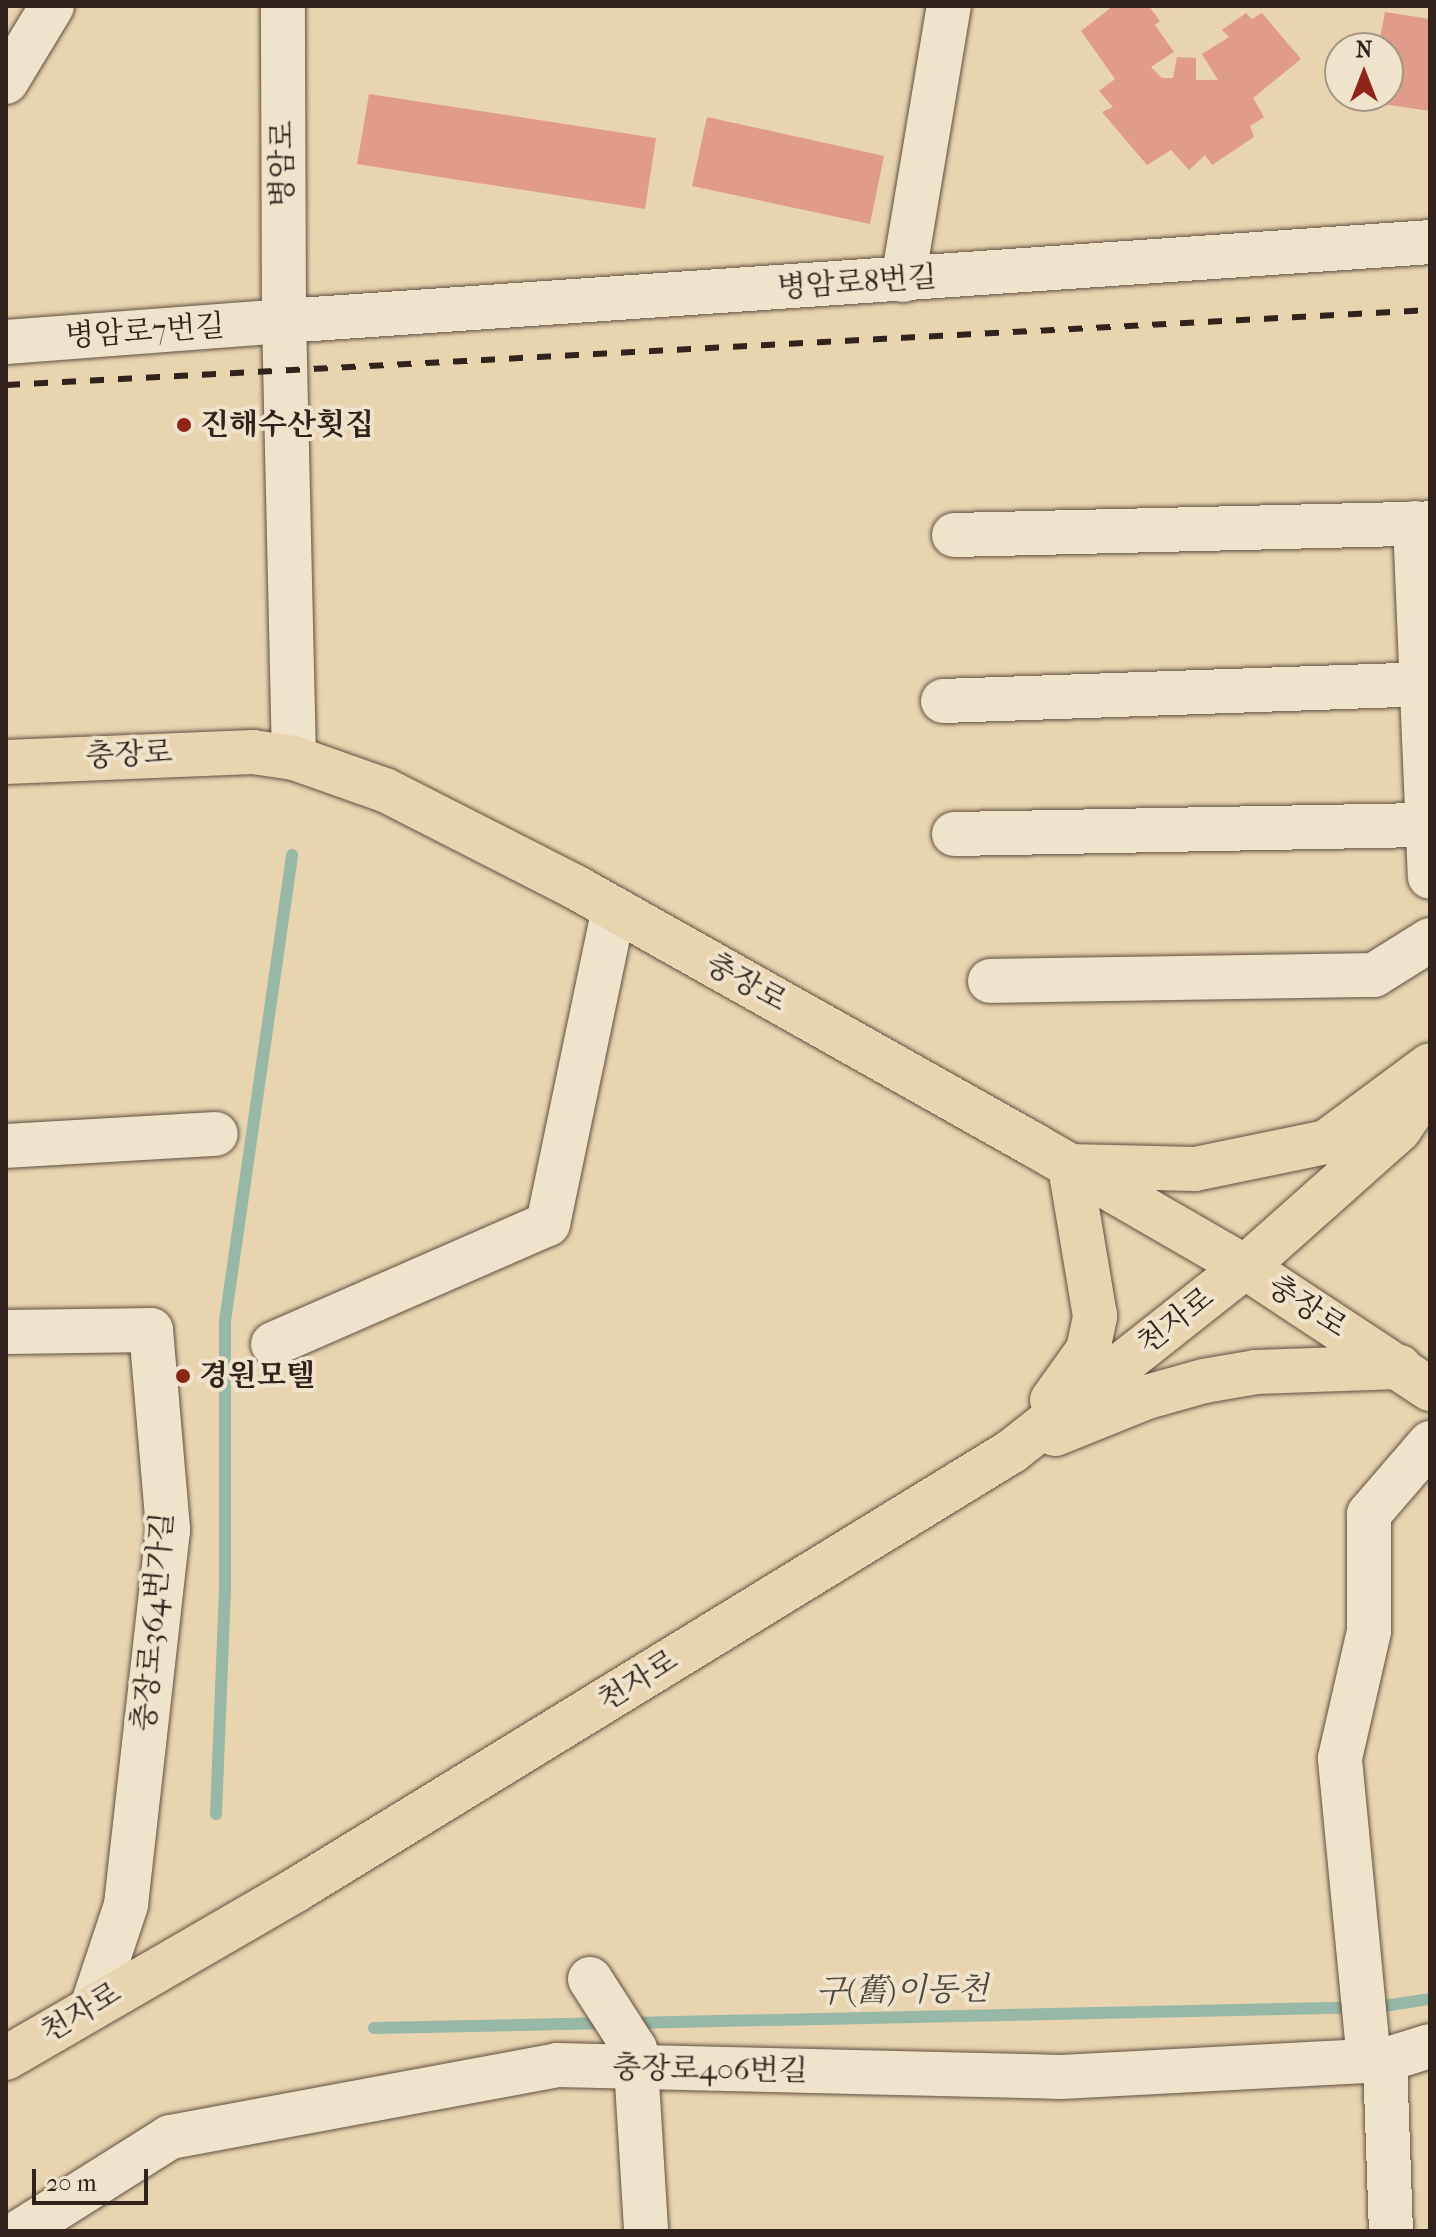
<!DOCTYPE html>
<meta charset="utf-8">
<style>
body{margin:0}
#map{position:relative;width:1436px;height:2237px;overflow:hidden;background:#e8d4af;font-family:"IM FELL French Canon","Noto Serif KR",serif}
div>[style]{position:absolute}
.stream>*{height:12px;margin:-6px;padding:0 6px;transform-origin:6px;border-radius:6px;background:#98b8a7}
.building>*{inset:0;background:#e19b8a}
.roads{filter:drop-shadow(0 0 2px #5f4f40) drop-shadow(0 0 2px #5f4f40)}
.minor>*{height:44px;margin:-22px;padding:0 22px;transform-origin:22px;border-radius:22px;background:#f0e3cb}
.tertiary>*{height:44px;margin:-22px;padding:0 22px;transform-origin:22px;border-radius:22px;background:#f0e3cb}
.primary>*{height:44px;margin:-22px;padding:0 22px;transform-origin:22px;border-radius:22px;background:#e8d4af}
.rail>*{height:6px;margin-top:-3px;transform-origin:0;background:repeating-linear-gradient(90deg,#31231b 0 14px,transparent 0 28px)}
.dots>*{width:22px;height:22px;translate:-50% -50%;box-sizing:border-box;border:4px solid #f0e3cb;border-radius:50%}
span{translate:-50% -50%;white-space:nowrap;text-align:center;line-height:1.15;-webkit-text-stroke:8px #f0e3cb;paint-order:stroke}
.street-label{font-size:30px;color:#31231b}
.poi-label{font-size:30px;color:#31231b;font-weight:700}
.left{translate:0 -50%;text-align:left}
.water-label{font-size:32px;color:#4b483e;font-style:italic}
.frame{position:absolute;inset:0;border:8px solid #31231b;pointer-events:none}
.north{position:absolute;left:1324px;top:32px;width:80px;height:80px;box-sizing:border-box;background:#f0e3cb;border:2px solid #a49685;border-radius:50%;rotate:0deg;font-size:22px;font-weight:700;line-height:32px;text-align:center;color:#31231b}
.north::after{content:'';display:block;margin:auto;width:28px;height:36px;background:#8f2418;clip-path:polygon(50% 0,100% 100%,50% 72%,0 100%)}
.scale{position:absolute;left:32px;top:2169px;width:116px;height:36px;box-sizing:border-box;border:4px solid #31231b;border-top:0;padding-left:10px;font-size:24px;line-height:28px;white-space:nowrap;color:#31231b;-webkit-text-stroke:6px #f0e3cb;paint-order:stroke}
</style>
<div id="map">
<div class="stream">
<div style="left:216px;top:1814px;width:222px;rotate:-87.7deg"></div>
<div style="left:225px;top:1592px;width:271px;rotate:-90deg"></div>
<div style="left:225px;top:1321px;width:471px;rotate:-81.8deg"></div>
<div style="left:630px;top:2023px;width:747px;rotate:-1.23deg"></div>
<div style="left:1377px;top:2007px;width:54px;rotate:-8.6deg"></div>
<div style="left:374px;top:2028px;width:234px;rotate:-1.2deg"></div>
</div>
<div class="building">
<div style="clip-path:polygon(1113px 6px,1149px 6px,1160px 21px,1155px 25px,1174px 52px,1151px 67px,1162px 78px,1173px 78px,1177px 57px,1196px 58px,1196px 80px,1218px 80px,1202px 54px,1229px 37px,1222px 30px,1246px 13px,1252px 19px,1262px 13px,1301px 59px,1253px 98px,1264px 117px,1250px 126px,1254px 137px,1212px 165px,1205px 155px,1189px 170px,1171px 150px,1147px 165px,1102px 112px,1113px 107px,1099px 91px,1115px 79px,1081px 31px)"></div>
<div style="clip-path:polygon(1385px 12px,1430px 19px,1430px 111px,1369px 102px,1370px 96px,1388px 96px,1388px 48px,1378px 48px)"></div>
<div style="clip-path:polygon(369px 94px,656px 138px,645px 209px,357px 164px)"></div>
<div style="clip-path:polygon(707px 117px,884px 156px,870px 224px,692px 186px)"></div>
</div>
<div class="roads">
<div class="minor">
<div style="left:6px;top:82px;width:89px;rotate:-58.8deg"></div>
<div style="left:6px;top:342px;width:279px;rotate:-4.3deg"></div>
<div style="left:284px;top:321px;width:315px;rotate:-90.2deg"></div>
<div style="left:1415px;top:523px;width:354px;rotate:87.6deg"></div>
<div style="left:954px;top:535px;width:476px;rotate:-1.4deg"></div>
<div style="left:943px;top:701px;width:487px;rotate:-2deg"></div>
<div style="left:954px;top:834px;width:476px;rotate:-1.1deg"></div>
<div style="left:990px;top:981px;width:384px;rotate:-0.9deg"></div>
<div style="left:1374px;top:975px;width:66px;rotate:-32deg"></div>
<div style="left:6px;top:1146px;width:210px;rotate:-3.3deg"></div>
<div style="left:6px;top:1332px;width:145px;rotate:-0.8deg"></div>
<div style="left:151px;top:1330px;width:201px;rotate:85.1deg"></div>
<div style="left:168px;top:1530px;width:377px;rotate:96.4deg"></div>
<div style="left:126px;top:1905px;width:104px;rotate:108.4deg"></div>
<div style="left:273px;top:1344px;width:300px;rotate:-23.6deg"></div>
<div style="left:548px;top:1224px;width:322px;rotate:-78.2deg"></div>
<div style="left:590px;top:1979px;width:83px;rotate:57.3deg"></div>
<div style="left:635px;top:2049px;width:182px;rotate:86.5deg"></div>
<div style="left:1385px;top:2060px;width:171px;rotate:88deg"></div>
<div style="left:1369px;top:2061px;width:304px;rotate:-95.5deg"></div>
<div style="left:1340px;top:1758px;width:130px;rotate:-77.1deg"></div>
<div style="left:1369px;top:1631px;width:117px;rotate:-90deg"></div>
<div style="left:1369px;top:1514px;width:94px;rotate:-49.3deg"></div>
<div style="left:21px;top:2231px;width:176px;rotate:-32.2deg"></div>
<div style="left:170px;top:2137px;width:394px;rotate:-10.5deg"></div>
<div style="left:557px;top:2065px;width:504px;rotate:1.36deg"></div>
<div style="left:1061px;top:2077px;width:324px;rotate:-3deg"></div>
<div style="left:1385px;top:2060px;width:47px;rotate:-17.3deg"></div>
</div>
<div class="tertiary">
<div style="left:903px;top:280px;width:278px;rotate:-80.5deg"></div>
<div style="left:294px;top:758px;width:437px;rotate:-91.3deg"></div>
<div style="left:284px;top:321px;width:1149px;rotate:-3.94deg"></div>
</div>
<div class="primary">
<div style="left:6px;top:762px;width:247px;rotate:-2.3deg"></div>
<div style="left:253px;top:752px;width:41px;rotate:8.3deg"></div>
<div style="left:294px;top:758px;width:96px;rotate:19.4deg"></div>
<div style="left:385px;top:790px;width:216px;rotate:27deg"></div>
<div style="left:577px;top:888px;width:524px;rotate:29.35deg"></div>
<div style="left:1034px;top:1145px;width:244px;rotate:30deg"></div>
<div style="left:1245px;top:1267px;width:222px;rotate:33.4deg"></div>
<div style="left:1052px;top:1400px;width:62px;rotate:-54.2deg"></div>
<div style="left:1088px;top:1350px;width:35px;rotate:-78deg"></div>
<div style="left:1095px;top:1316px;width:152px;rotate:-99.5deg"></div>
<div style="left:1070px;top:1166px;width:125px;rotate:1.4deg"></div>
<div style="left:1195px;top:1169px;width:134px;rotate:-11.6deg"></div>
<div style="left:1326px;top:1142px;width:129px;rotate:-36.5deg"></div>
<div style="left:1055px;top:1434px;width:99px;rotate:-21.9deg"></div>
<div style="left:1147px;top:1397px;width:59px;rotate:-15.7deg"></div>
<div style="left:1204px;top:1381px;width:53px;rotate:-9.8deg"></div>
<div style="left:1256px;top:1372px;width:144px;rotate:-2deg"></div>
<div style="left:6px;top:2058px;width:333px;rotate:-30.1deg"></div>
<div style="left:294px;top:1891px;width:842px;rotate:-31.5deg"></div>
<div style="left:1012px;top:1451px;width:297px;rotate:-38.3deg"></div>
<div style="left:1245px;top:1267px;width:206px;rotate:-41.7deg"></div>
<div style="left:1399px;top:1130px;width:55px;rotate:-56deg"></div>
</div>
</div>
<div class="rail">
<div style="left:6px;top:385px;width:1426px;rotate:-3.01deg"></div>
</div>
<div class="dots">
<div style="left:184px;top:425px;background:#8f2418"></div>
<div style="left:183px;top:1376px;background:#8f2418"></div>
</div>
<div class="street-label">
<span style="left:283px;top:164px;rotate:-90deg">병암로</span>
<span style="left:857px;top:283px;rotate:-4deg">병암로8번길</span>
<span style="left:145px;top:332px;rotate:-4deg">병암로7번길</span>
<span style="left:129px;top:755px;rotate:-3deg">충장로</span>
<span style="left:746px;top:983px;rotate:29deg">충장로</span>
<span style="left:1307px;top:1307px;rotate:33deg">충장로</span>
<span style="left:1176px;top:1321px;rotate:-38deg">천자로</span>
<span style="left:154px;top:1622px;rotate:-85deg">충장로364번가길</span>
<span style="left:638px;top:1681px;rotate:-32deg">천자로</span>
<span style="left:81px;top:2013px;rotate:-31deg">천자로</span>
<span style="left:710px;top:2070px;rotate:1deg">충장로406번길</span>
</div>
<div class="poi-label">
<span class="left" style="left:200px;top:425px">진해수산횟집</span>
<span class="left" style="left:199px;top:1376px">경원모텔</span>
</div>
<div class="water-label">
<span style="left:902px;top:1991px;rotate:-1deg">구(舊)이동천</span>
</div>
<div class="frame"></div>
<div class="north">N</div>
<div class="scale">20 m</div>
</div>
